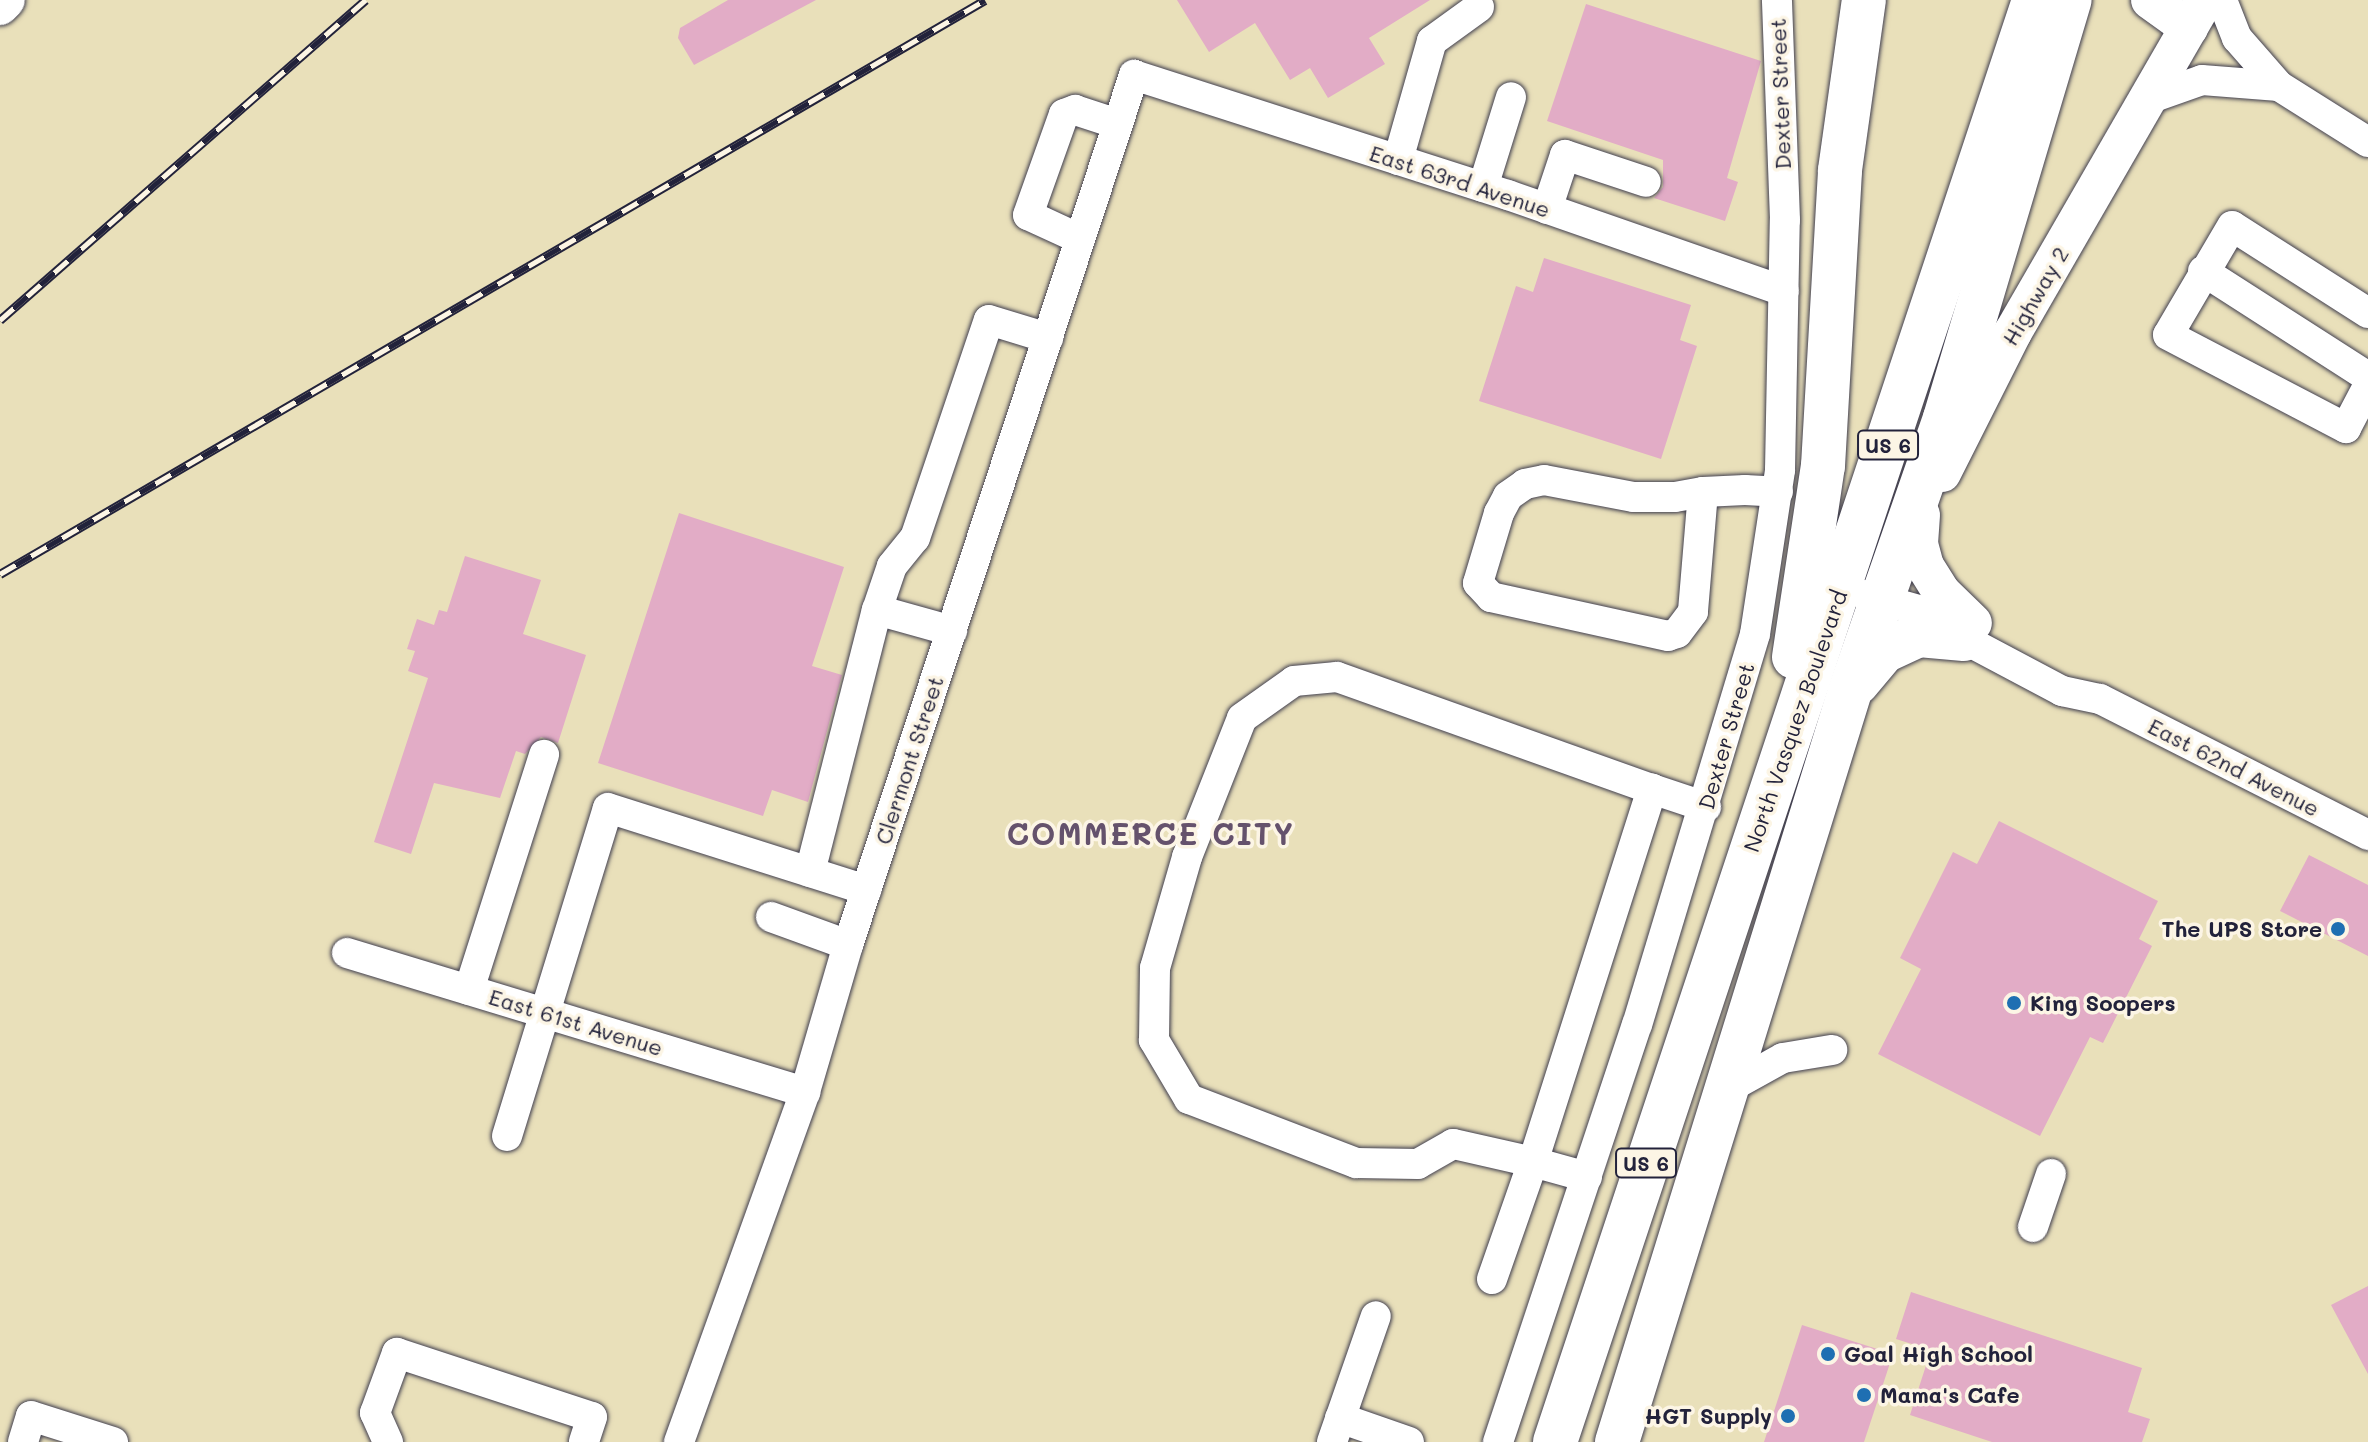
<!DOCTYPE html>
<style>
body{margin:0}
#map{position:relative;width:2368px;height:1442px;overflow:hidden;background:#e9e0ba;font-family:Mali,sans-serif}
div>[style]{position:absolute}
.building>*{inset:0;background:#e2acc6}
.roads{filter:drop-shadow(0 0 2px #403e4e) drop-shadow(0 0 2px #403e4e)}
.minor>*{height:30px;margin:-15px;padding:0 15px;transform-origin:15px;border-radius:15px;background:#fff}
.major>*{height:38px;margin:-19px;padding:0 19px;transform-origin:19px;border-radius:19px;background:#fff}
.highway>*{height:44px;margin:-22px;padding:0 22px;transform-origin:22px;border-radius:22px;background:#fff}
.rail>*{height:9px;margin-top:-4.5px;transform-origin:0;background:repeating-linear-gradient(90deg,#fcf5e5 0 18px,#22223b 0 36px);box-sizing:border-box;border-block:2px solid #22223b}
.dots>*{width:22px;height:22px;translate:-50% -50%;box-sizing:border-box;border:4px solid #fcf5e5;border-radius:50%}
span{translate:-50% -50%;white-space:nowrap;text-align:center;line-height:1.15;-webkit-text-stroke:7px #fcf5e5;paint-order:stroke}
.shield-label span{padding:2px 6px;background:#fcf5e5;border:2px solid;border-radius:6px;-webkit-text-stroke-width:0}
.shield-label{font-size:20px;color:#22223b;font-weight:700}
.street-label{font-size:22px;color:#22223b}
.poi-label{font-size:22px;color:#22223b;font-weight:700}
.right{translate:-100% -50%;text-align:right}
.left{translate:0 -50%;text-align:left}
.district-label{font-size:30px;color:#65526c;font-weight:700;letter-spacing:2px}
</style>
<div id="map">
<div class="building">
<div style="clip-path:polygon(728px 0,816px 0,694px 65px,678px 38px,680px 28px)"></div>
<div style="clip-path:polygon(1177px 0,1430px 0,1369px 38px,1385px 64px,1328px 98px,1310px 68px,1290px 80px,1255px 23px,1209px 52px)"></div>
<div style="clip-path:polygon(1586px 4px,1761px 61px,1727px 178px,1738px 182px,1725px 221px,1654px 198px,1663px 187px,1663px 160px,1547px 121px)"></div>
<div style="clip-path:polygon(1544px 258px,1691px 305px,1680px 340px,1697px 346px,1661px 459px,1479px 401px,1516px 286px,1533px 292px)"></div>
<div style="clip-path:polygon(679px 513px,844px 567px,812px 666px,842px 675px,808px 802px,772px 790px,763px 816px,598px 763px)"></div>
<div style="clip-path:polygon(465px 556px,541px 580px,523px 634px,586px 655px,558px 743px,541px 737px,525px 754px,516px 751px,500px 798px,434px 783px,411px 854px,374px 842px,428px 678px,408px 671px,415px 651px,407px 649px,417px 619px,434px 625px,439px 610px,447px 612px)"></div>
<div style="clip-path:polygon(1999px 821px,2158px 901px,2139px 939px,2152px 946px,2103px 1043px,2090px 1037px,2040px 1136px,1878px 1054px,1921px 969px,1900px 958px,1953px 852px,1977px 864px)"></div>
<div style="clip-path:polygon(2309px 855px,2368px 885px,2368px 956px,2280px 911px)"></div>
<div style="clip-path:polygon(2368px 1286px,2368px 1374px,2331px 1305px)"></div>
<div style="clip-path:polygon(1911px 1292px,2142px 1368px,2128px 1412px,2150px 1419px,2142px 1442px,1992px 1442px,1910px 1415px,1931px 1350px,1896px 1339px)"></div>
<div style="clip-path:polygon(1802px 1325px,1893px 1354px,1864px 1442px,1764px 1442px)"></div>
</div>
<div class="roads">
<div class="minor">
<div style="left:2222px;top:0;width:41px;rotate:68.5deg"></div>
<div style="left:2237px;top:38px;width:64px;rotate:48.8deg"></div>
<div style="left:2279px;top:86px;width:105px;rotate:32.2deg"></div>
<div style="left:2148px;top:99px;width:57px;rotate:-19.4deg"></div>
<div style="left:2202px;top:80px;width:77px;rotate:4.5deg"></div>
<div style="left:1398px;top:160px;width:124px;rotate:-74.1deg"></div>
<div style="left:1432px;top:41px;width:58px;rotate:-35.9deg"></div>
<div style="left:1483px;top:187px;width:94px;rotate:-72.7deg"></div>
<div style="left:1547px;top:209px;width:57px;rotate:-71.6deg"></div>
<div style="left:1565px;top:155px;width:85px;rotate:18.4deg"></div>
<div style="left:1080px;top:239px;width:57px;rotate:-155.2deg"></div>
<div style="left:1028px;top:215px;width:107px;rotate:-70.4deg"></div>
<div style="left:1064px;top:114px;width:12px;rotate:-20deg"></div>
<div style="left:1075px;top:110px;width:45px;rotate:18deg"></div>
<div style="left:2203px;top:271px;width:196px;rotate:32.7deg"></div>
<div style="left:2368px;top:313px;width:161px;rotate:-147.4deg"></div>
<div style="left:2232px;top:226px;width:126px;rotate:120.4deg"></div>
<div style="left:2168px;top:335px;width:201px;rotate:27.6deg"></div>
<div style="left:2346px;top:428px;width:47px;rotate:-62.4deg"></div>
<div style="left:1703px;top:492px;width:120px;rotate:94.8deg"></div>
<div style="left:1693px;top:612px;width:26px;rotate:127deg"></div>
<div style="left:1677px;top:633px;width:9px;rotate:162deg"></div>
<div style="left:1668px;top:636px;width:181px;rotate:-167.6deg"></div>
<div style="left:1491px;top:597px;width:19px;rotate:-133deg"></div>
<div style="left:1478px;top:583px;width:73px;rotate:-73.3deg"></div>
<div style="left:1499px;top:513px;width:19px;rotate:-62deg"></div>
<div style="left:1508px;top:496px;width:21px;rotate:-35deg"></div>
<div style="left:1525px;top:484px;width:19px;rotate:-12deg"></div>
<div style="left:1544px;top:480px;width:91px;rotate:10.8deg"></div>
<div style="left:1633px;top:497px;width:42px"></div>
<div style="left:1675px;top:497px;width:28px;rotate:-10deg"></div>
<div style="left:1703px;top:492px;width:42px;rotate:-2.7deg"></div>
<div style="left:1745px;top:490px;width:33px;rotate:3deg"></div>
<div style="left:1865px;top:595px;width:100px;rotate:15.7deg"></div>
<div style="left:877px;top:610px;width:46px;rotate:-71.2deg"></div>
<div style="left:892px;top:566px;width:36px;rotate:-51deg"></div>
<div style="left:915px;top:538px;width:230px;rotate:-71.3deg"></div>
<div style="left:989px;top:320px;width:62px;rotate:17deg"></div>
<div style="left:1950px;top:624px;width:21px;rotate:47deg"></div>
<div style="left:1964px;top:639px;width:111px;rotate:28deg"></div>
<div style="left:2062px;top:691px;width:39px;rotate:12deg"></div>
<div style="left:2100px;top:699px;width:301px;rotate:26.9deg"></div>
<div style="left:810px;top:872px;width:270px;rotate:-75.7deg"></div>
<div style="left:877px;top:610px;width:78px;rotate:15.6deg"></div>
<div style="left:771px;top:917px;width:82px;rotate:20deg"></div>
<div style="left:347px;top:953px;width:479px;rotate:16.9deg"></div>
<div style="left:469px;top:990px;width:247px;rotate:-72.3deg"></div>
<div style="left:1727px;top:1089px;width:64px;rotate:-29deg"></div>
<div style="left:1783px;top:1058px;width:50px;rotate:-9.3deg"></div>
<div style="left:507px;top:1136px;width:343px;rotate:-72.9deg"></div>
<div style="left:608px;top:808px;width:271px;rotate:17.6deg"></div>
<div style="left:1587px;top:1177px;width:56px;rotate:-164.5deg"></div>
<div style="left:1533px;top:1162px;width:392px;rotate:-72.3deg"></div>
<div style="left:1652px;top:789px;width:57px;rotate:18.4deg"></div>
<div style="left:2033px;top:1227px;width:56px;rotate:-71.2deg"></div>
<div style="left:1492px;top:1279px;width:124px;rotate:-70.7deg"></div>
<div style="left:1533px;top:1162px;width:82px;rotate:-167.3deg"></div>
<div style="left:1453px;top:1144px;width:40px;rotate:150.3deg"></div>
<div style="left:1418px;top:1164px;width:62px;rotate:-179.1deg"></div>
<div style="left:1356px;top:1163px;width:179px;rotate:-159deg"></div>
<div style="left:1189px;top:1099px;width:69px;rotate:-120.7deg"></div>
<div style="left:1154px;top:1040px;width:72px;rotate:-89.2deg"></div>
<div style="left:1155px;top:968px;width:116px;rotate:-73.9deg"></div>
<div style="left:1187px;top:857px;width:149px;rotate:-68.4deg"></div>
<div style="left:1242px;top:718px;width:64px;rotate:-35.4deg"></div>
<div style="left:1294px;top:681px;width:43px;rotate:-5.3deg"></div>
<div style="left:1337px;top:677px;width:334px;rotate:19.6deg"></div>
<div style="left:1340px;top:1418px;width:73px;rotate:19.2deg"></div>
<div style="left:23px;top:1442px;width:27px;rotate:-73deg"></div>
<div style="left:31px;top:1416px;width:86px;rotate:17.6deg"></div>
<div style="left:388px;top:1442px;width:32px;rotate:-114deg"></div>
<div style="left:375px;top:1413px;width:64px;rotate:-69.9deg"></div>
<div style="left:397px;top:1353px;width:205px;rotate:18.2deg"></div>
<div style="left:592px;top:1417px;width:26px;rotate:108deg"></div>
<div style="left:679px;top:1442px;width:372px;rotate:-70.2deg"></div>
<div style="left:805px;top:1092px;width:153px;rotate:-73.7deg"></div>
<div style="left:848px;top:945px;width:916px;rotate:-71.8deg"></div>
<div style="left:1134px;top:75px;width:393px;rotate:17.8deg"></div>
<div style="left:1508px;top:195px;width:292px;rotate:19.2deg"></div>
<div style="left:1332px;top:1442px;width:133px;rotate:-70.8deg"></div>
<div style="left:1498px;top:1442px;width:440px;rotate:-71.6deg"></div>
<div style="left:1637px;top:1025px;width:408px;rotate:-73.2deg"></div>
<div style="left:1755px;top:634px;width:166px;rotate:-81.3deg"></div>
<div style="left:1780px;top:470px;width:250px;rotate:-88.9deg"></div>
<div style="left:1785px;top:220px;width:220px;rotate:-92.1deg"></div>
</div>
<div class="major">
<div style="left:2150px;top:0;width:48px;rotate:35.7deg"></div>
<div style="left:0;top:6px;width:8px;rotate:-45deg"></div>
<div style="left:1942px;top:473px;width:158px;rotate:-63.3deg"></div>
<div style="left:2013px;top:332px;width:384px;rotate:-60deg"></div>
<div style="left:1921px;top:515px;width:29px;rotate:94deg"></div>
<div style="left:1919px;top:544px;width:23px;rotate:75deg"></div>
<div style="left:1925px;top:566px;width:32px;rotate:58deg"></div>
<div style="left:1942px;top:593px;width:43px;rotate:44.1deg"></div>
</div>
<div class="highway">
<div style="left:1794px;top:657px;width:193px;rotate:-81.4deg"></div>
<div style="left:1823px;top:466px;width:296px;rotate:-86.7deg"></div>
<div style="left:1840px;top:170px;width:172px;rotate:-82deg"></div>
<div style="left:1857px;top:683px;width:42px;rotate:-49.8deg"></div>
<div style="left:1884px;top:651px;width:38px;rotate:-25deg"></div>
<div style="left:1919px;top:635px;width:45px;rotate:5.1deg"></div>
<div style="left:1555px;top:1442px;width:1519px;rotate:-71.62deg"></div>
<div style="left:1617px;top:1442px;width:786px;rotate:-72.76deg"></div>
<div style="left:1850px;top:691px;width:289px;rotate:-70.8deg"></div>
<div style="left:1945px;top:418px;width:436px;rotate:-73.4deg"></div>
</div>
</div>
<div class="rail">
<div style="left:0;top:320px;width:486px;rotate:-41.2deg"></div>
<div style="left:0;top:574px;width:1140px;rotate:-30.23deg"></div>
</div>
<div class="dots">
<div style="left:2338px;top:929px;background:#1f6fb2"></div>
<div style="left:2014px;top:1003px;background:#1f6fb2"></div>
<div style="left:1828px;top:1354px;background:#1f6fb2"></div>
<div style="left:1864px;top:1395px;background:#1f6fb2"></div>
<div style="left:1788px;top:1416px;background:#1f6fb2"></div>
</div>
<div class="shield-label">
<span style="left:1888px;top:445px">US 6</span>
<span style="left:1646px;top:1163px">US 6</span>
</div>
<div class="street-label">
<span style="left:1780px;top:94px;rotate:-92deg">Dexter Street</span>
<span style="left:1460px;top:181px;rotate:18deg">East 63rd Avenue</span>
<span style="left:2035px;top:296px;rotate:-60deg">Highway 2</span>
<span style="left:1795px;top:721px;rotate:-71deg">North Vasquez Boulevard</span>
<span style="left:1726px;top:736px;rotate:-74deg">Dexter Street</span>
<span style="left:909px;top:760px;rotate:-72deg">Clermont Street</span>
<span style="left:2234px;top:767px;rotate:27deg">East 62nd Avenue</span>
<span style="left:576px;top:1022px;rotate:17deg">East 61st Avenue</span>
</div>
<div class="poi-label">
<span class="right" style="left:2322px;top:929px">The UPS Store</span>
<span class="left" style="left:2030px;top:1003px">King Soopers</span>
<span class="left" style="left:1844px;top:1354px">Goal High School</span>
<span class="left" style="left:1880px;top:1395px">Mama's Cafe</span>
<span class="right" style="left:1772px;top:1416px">HGT Supply</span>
</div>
<div class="district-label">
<span style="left:1151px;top:833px">COMMERCE CITY</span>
</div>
</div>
